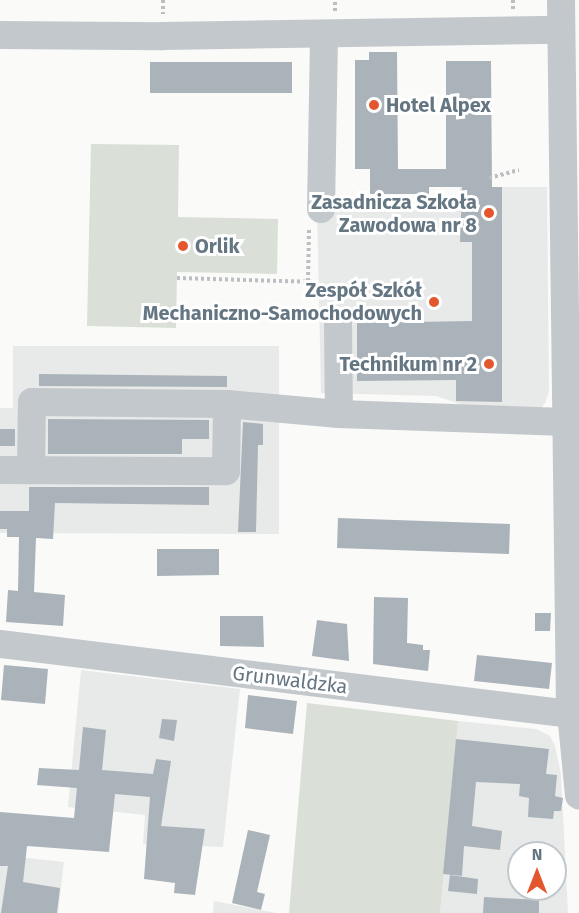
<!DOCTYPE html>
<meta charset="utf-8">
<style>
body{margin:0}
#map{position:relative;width:579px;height:913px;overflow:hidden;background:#fafaf8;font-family:"Fira Sans",sans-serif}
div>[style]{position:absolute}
.built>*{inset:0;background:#e8e9e9}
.green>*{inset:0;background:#dadfd7}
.building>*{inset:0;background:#aab3b9}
.path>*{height:4px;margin-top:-2px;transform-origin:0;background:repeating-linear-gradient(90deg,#bbbfc2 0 3px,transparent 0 6px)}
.minor>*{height:28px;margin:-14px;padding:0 14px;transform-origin:14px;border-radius:14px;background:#c3c8cc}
.dots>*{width:16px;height:16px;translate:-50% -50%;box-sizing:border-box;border:3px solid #fff;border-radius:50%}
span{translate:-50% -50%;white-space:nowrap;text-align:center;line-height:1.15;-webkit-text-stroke:6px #fff;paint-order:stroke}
.poi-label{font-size:20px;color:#657683;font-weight:700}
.left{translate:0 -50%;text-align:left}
.right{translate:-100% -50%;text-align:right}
.street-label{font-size:20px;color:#657683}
.north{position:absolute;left:507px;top:841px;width:60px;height:60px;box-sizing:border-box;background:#fff;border:2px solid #c1c8cd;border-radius:50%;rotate:0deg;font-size:16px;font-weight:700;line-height:24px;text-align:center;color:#657683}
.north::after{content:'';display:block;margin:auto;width:21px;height:27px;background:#e4572e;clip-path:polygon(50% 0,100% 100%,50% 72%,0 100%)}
</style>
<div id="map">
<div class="built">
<div style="clip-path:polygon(460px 187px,547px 187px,549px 391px,545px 403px,541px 408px,475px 409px,436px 396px,321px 393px,317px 209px,459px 211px)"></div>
<div style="clip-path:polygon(13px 346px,279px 346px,279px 534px,0 533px,0 408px,13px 408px)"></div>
<div style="clip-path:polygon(81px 670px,240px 689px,223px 847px,143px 844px,145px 815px,68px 807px)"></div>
<div style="clip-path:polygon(evenodd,458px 721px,536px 729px,550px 736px,555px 746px,561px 774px,568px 913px,440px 913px,458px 721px,519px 853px,555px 853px,555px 889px,519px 889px,519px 853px)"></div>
<div style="clip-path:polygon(0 855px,64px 862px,58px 913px,0 913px)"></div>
<div style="clip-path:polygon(214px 901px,276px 913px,213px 913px)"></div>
</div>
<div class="green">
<div style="clip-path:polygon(91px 144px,179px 145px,178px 217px,278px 219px,277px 274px,177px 272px,176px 328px,87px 326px)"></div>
<div style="clip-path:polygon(307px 703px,458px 721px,440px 913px,289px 913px)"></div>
</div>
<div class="building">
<div style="clip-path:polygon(369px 52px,397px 52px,398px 169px,446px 169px,446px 61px,491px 61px,492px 187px,502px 187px,502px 402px,456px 401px,456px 380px,357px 381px,357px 323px,472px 321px,472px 242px,460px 242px,462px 187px,429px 187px,429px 194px,370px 194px,370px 169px,355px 169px,355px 60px,369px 60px)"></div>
<div style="clip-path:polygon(150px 62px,292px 62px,292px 93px,150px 93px)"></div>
<div style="clip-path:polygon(39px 374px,227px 376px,227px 387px,39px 386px)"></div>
<div style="clip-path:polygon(48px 419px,209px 420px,209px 439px,182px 439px,182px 454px,48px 454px)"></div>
<div style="clip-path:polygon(243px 422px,263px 424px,263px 445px,258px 445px,256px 532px,238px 532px)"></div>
<div style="clip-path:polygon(0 429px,15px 429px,15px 446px,0 446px)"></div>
<div style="clip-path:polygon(29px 487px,209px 487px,209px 505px,55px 503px,53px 539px,36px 538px,34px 592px,65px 595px,63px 626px,6px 622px,8px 590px,18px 591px,19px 537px,7px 537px,7px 529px,0 529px,0 511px,29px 511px)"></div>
<div style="clip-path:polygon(338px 518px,510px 524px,509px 554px,337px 548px)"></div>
<div style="clip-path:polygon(157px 549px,219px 549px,219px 575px,157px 576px)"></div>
<div style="clip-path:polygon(374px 597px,408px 598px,407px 643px,423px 645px,423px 650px,430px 650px,428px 671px,373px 664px)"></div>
<div style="clip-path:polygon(535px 613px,551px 613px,550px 631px,535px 631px)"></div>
<div style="clip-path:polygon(220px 616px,263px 616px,264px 647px,220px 646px)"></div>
<div style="clip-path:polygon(317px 620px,347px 624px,349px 661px,312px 656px)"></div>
<div style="clip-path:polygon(477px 655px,552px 663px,549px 689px,474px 681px)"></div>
<div style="clip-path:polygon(4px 665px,48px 669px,45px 704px,1px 700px)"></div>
<div style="clip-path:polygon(248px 695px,297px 701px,293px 734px,245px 728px)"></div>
<div style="clip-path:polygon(162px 719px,177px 720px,174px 741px,159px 738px)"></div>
<div style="clip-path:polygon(83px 727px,106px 730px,102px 770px,153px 774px,156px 759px,171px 761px,161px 826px,205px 829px,195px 895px,174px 893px,175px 883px,144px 879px,150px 797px,115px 794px,109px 852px,27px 846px,23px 882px,60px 888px,57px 913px,1px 913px,8px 866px,0 866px,0 812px,74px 818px,77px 788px,37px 785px,39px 768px,79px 770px)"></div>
<div style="clip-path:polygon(456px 739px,549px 749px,546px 774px,557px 775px,555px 796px,563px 798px,561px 811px,554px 811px,553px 819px,528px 817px,529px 798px,519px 796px,520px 784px,476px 782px,472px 826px,502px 831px,500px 850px,464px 846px,462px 876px,443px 874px)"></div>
<div style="clip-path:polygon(248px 830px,270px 835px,257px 892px,265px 894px,261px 910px,232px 903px)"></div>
<div style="clip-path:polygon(450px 875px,478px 879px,477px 894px,448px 891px)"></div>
<div style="clip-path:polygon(484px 897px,539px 900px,539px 913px,483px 913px)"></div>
</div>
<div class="path">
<div style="left:163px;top:0;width:14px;rotate:90deg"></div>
<div style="left:513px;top:9px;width:9px;rotate:-90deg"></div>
<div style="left:335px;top:11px;width:11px;rotate:-90deg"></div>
<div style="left:489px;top:178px;width:31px;rotate:-15deg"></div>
<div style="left:177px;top:278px;width:142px;rotate:1.6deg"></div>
<div style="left:308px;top:281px;width:53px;rotate:-88.9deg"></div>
</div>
<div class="minor">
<div style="left:561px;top:0;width:702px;rotate:89.27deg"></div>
<div style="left:570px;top:702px;width:94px;rotate:84.5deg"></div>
<div style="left:0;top:35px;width:163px;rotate:0.4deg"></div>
<div style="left:163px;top:36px;width:398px;rotate:-0.9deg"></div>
<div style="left:321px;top:209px;width:175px;rotate:-89deg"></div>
<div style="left:338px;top:323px;width:91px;rotate:89.4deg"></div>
<div style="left:0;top:470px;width:226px;rotate:0.3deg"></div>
<div style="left:226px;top:471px;width:67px;rotate:-89.1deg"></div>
<div style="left:227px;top:404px;width:112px;rotate:5.1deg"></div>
<div style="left:339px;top:414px;width:226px;rotate:2deg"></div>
<div style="left:31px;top:470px;width:68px;rotate:-89.2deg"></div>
<div style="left:32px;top:402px;width:195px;rotate:0.6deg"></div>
<div style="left:0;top:644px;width:583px;rotate:6.99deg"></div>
</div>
<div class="dots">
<div style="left:374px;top:105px;background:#e4572e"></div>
<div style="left:489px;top:213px;background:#e4572e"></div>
<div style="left:183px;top:246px;background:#e4572e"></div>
<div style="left:434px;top:302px;background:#e4572e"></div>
<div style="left:489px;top:364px;background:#e4572e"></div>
</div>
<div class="poi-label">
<span class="left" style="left:386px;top:105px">Hotel Alpex</span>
<span class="right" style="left:477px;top:214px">Zasadnicza Szkoła<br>Zawodowa nr 8</span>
<span class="left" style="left:195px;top:246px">Orlik</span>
<span class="right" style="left:422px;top:302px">Zespół Szkół<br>Mechaniczno-Samochodowych</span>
<span class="right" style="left:477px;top:364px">Technikum nr 2</span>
</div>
<div class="street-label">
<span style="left:290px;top:680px;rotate:7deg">Grunwaldzka</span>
</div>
<div class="north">N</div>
</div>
